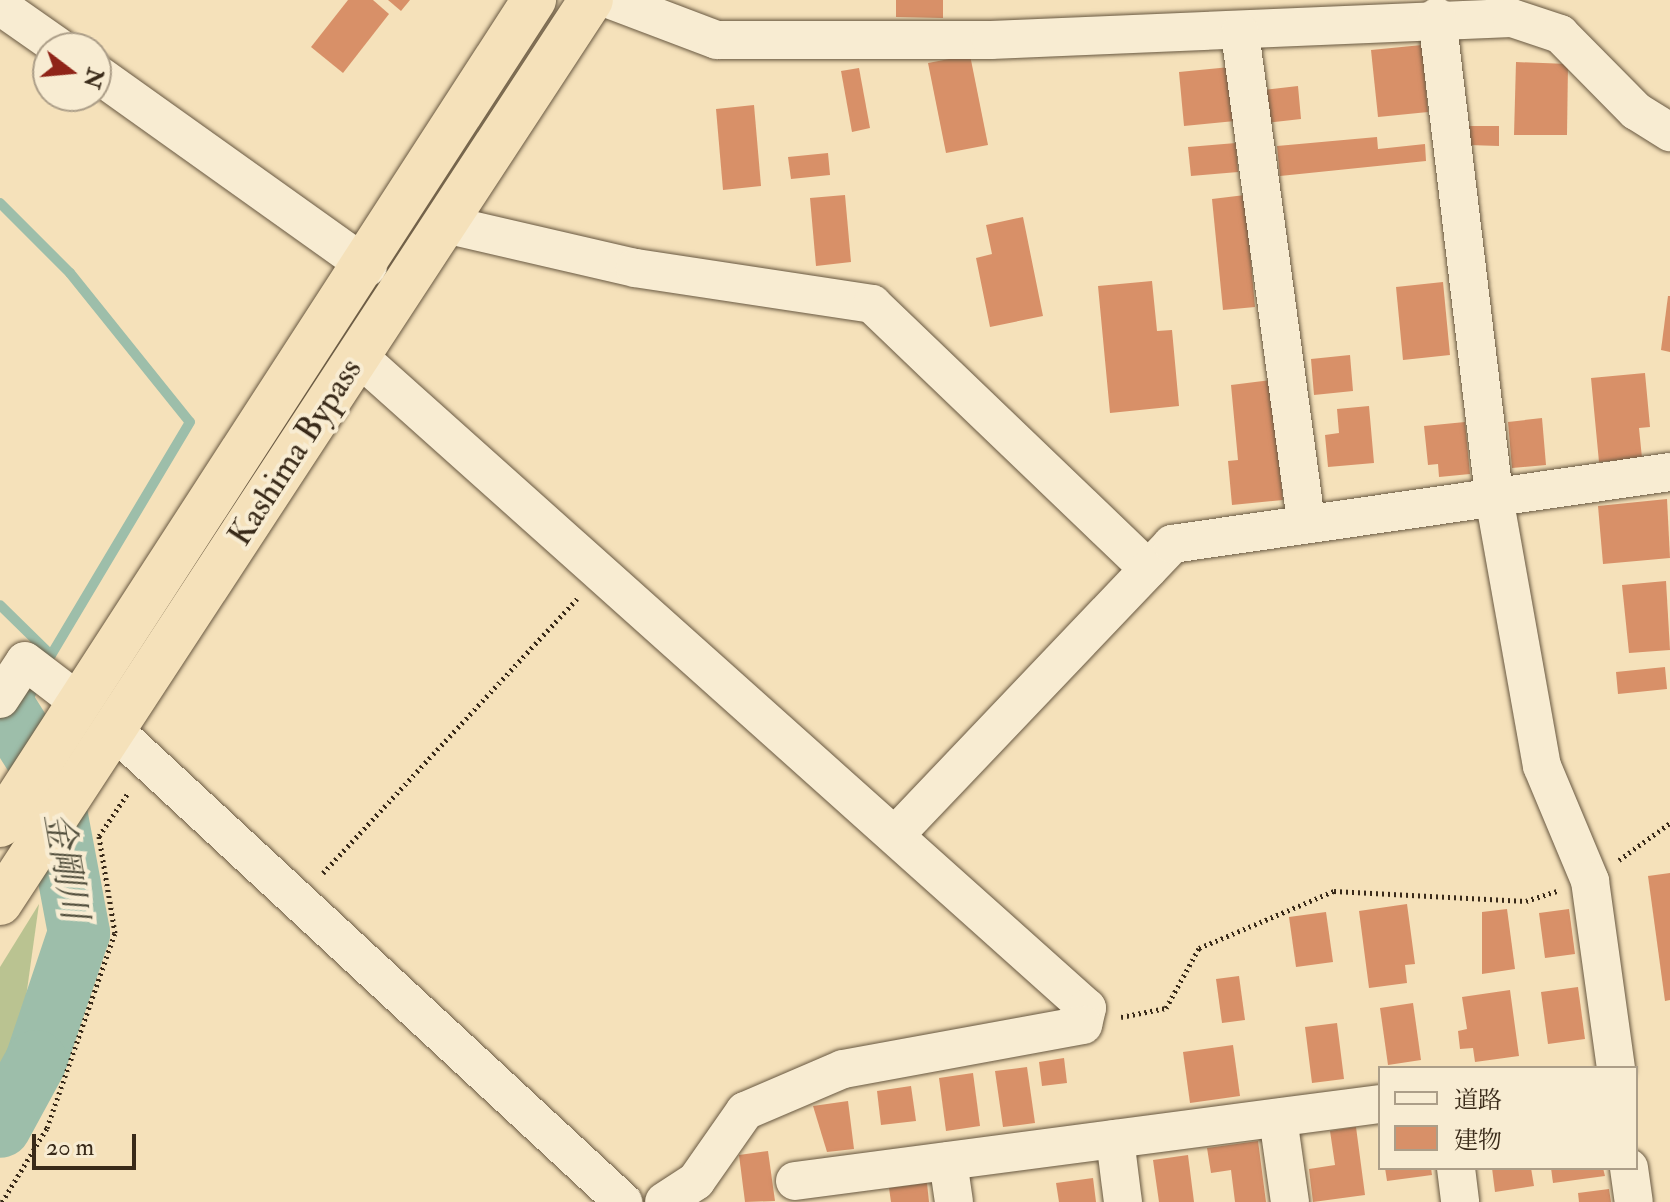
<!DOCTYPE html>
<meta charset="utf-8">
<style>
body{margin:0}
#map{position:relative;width:1670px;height:1202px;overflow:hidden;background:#f5e1ba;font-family:"IM FELL Double Pica","Noto Serif JP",serif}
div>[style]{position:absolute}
.green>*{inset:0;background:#bac391}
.stream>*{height:10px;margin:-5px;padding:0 5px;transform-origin:5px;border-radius:5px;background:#9dbeaa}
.river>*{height:62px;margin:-31px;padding:0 31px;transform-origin:31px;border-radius:31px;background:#9dbeaa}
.building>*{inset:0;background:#d89068}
.path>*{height:5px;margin-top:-2.5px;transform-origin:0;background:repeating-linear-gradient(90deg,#392a19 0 2px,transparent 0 6px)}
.roads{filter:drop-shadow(0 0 2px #685841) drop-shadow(0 0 2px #685841)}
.minor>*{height:38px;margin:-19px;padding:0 19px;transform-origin:19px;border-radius:19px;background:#f8ecd2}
.trunk>*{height:44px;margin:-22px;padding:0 22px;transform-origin:22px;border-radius:22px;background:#f5e1ba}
span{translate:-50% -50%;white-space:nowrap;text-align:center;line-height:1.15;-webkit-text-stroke:8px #f8ecd2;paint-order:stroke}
.street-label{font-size:34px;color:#392a19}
.water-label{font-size:36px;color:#524f3d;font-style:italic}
.legend{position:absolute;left:1378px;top:1066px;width:260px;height:104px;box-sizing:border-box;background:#f8ecd2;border:2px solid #ac9e88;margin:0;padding:10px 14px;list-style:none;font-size:24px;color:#392a19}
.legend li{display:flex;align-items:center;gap:16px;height:40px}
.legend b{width:40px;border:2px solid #ac9e88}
.north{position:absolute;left:32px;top:32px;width:80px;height:80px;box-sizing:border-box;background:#f8ecd2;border:2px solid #ac9e88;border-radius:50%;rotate:106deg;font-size:22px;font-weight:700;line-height:32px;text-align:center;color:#392a19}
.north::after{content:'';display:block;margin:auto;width:28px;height:36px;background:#8f2418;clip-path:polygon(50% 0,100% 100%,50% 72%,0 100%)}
.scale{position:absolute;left:32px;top:1134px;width:104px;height:36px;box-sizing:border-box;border:4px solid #392a19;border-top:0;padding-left:10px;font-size:24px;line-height:28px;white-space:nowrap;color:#392a19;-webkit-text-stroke:6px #f8ecd2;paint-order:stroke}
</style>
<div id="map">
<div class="green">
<div style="clip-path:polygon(39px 904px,22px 1026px,0 1067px,0 967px)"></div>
</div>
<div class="stream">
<div style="left:0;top:203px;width:99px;rotate:45deg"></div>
<div style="left:70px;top:273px;width:191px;rotate:51.2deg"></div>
<div style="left:190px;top:422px;width:271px;rotate:120.8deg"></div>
<div style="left:51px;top:655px;width:71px;rotate:-135.6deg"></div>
<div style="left:18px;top:720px;width:34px;rotate:-64deg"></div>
</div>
<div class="river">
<div style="left:0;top:700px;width:93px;rotate:57.7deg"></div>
<div style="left:50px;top:779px;width:157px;rotate:79.3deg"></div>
<div style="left:79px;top:933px;width:135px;rotate:108.6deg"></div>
<div style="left:36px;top:1061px;width:75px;rotate:118.6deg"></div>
</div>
<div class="building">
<div style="clip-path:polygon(348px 0,373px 0,389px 14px,343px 73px,311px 47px)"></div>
<div style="clip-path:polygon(388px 0,410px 0,401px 11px)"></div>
<div style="clip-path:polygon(896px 0,943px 0,943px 18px,896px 17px)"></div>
<div style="clip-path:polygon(1422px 45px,1428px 112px,1378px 117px,1371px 50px)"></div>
<div style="clip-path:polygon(970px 55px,988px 145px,946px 153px,928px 63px)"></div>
<div style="clip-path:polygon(1516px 62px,1568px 64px,1567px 135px,1514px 135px)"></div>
<div style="clip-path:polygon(1230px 67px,1235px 121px,1184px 126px,1179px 72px)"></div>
<div style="clip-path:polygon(859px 68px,870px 128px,852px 132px,841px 71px)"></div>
<div style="clip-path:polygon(1298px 86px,1301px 119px,1266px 123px,1263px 90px)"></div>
<div style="clip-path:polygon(754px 105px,761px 186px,723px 190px,716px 109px)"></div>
<div style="clip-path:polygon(1469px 126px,1499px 126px,1499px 146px,1469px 145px)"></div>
<div style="clip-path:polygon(1377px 137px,1378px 149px,1425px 144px,1426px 161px,1280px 176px,1277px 146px)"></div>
<div style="clip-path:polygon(1236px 143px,1238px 172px,1191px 176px,1188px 147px)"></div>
<div style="clip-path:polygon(828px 153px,830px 175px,791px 179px,788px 157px)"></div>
<div style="clip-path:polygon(845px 195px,851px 262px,816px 266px,810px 198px)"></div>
<div style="clip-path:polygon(1245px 195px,1255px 307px,1223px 310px,1212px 199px)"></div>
<div style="clip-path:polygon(1023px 217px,1043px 316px,990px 327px,976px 258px,992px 254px,986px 225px)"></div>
<div style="clip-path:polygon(1152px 281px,1157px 331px,1172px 330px,1179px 406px,1110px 413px,1098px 286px)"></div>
<div style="clip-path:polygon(1443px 282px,1450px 355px,1403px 360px,1396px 287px)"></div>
<div style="clip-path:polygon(1668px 296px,1670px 296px,1670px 352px,1661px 350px)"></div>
<div style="clip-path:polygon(1350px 355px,1353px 391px,1314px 395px,1311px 359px)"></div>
<div style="clip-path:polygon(1645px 373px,1650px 427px,1639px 428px,1642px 458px,1599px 462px,1591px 378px)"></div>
<div style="clip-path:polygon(1271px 380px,1283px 500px,1232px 505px,1228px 461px,1238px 460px,1231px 385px)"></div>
<div style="clip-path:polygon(1369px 406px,1374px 463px,1328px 467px,1325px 435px,1339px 433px,1337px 409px)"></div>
<div style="clip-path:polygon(1542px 418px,1546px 465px,1512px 468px,1508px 422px)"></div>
<div style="clip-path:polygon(1465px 422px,1470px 474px,1439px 477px,1438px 464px,1428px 465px,1424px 426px)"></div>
<div style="clip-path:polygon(1667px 499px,1670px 558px,1603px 564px,1598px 506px)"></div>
<div style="clip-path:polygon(1666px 581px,1670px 650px,1629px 653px,1622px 585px)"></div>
<div style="clip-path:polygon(1665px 667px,1667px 689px,1618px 694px,1616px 672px)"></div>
<div style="clip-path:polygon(1670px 873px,1670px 1000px,1665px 1001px,1648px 876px)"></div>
<div style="clip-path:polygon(1407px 904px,1415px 964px,1405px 965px,1407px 983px,1369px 988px,1359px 911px)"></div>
<div style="clip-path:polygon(1507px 909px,1515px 969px,1482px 974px,1482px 912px)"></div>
<div style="clip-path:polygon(1569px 909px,1575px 954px,1545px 958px,1539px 913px)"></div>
<div style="clip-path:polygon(1326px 912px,1333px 962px,1296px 967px,1289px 917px)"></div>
<div style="clip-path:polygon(1239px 976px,1245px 1020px,1222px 1023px,1216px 979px)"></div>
<div style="clip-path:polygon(1578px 987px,1585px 1039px,1548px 1044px,1541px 992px)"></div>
<div style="clip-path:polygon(1510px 990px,1519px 1056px,1475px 1062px,1473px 1048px,1460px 1049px,1458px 1031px,1467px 1029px,1462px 997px)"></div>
<div style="clip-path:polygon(1413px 1003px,1421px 1060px,1388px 1065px,1380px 1008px)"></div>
<div style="clip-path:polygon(1337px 1023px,1344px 1079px,1312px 1083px,1305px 1027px)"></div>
<div style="clip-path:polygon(1233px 1045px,1240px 1096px,1190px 1103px,1183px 1052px)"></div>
<div style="clip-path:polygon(1064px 1058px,1067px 1083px,1042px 1086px,1039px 1062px)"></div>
<div style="clip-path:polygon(1027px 1067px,1035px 1123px,1003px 1127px,995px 1071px)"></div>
<div style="clip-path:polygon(973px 1073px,980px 1126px,946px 1131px,939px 1078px)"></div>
<div style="clip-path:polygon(911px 1086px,916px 1121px,881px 1125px,877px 1091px)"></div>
<div style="clip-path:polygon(848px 1101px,854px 1149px,827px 1152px,813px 1106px)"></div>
<div style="clip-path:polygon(1356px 1127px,1365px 1195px,1313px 1202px,1309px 1169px,1335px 1165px,1330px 1131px)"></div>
<div style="clip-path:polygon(1258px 1141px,1266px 1202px,1235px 1202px,1231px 1170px,1211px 1173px,1207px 1148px)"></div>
<div style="clip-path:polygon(768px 1151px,775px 1201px,745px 1202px,739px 1155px)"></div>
<div style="clip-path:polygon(1188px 1155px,1194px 1202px,1159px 1202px,1153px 1160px)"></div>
<div style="clip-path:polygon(1385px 1168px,1431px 1168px,1432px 1175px,1387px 1181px)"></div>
<div style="clip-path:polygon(1492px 1168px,1531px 1168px,1534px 1186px,1495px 1192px)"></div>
<div style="clip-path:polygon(1551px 1168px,1603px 1168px,1605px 1176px,1553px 1183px)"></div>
<div style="clip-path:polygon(1093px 1178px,1096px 1202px,1059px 1202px,1056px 1183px)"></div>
<div style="clip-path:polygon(927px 1183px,929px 1202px,891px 1202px,889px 1188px)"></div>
<div style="clip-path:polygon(1609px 1189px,1611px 1202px,1579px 1202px,1578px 1193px)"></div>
</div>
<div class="path">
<div style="left:1619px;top:860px;width:63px;rotate:-36deg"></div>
<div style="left:323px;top:873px;width:374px;rotate:-47.2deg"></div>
<div style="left:1121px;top:1017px;width:46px;rotate:-11.3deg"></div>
<div style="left:1166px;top:1008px;width:68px;rotate:-61.2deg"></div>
<div style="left:1199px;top:948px;width:147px;rotate:-22.9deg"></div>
<div style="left:1334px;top:891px;width:192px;rotate:3deg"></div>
<div style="left:1526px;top:901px;width:33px;rotate:-18deg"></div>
<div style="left:2px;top:1202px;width:87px;rotate:-58.7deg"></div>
<div style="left:47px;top:1128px;width:207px;rotate:-70.8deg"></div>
<div style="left:115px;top:933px;width:98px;rotate:-99.4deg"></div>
<div style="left:99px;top:836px;width:52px;rotate:-56deg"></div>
</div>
<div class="roads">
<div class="minor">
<div style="left:611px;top:0;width:113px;rotate:20.7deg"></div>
<div style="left:717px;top:40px;width:274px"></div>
<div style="left:991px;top:40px;width:521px;rotate:-2.42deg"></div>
<div style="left:1512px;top:18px;width:51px;rotate:18.4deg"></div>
<div style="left:1560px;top:34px;width:108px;rotate:45.4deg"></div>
<div style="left:1636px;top:111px;width:40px;rotate:32deg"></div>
<div style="left:0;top:6px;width:73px;rotate:35deg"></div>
<div style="left:1437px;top:17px;width:483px;rotate:83.2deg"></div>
<div style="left:1494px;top:497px;width:273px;rotate:79.9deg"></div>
<div style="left:1542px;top:766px;width:125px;rotate:67.3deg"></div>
<div style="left:1590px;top:881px;width:189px;rotate:82.1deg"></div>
<div style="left:1240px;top:33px;width:493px;rotate:82.3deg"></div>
<div style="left:96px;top:73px;width:334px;rotate:35.5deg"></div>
<div style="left:445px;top:224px;width:195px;rotate:13deg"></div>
<div style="left:635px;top:268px;width:240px;rotate:8.6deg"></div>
<div style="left:872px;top:304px;width:383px;rotate:43.8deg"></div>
<div style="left:358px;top:356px;width:978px;rotate:41.81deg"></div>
<div style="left:1087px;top:1008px;width:17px;rotate:103deg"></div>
<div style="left:1083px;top:1025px;width:244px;rotate:169.6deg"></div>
<div style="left:843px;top:1069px;width:107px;rotate:156.8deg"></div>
<div style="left:745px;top:1111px;width:85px;rotate:125deg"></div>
<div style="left:696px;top:1181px;width:38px;rotate:147deg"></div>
<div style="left:0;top:699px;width:45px;rotate:-56.7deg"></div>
<div style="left:25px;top:661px;width:69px;rotate:37.4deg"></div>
<div style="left:113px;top:729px;width:696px;rotate:42.84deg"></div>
<div style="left:898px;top:832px;width:398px;rotate:-46.4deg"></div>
<div style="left:1172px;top:544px;width:503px;rotate:-8.23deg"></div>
<div style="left:1278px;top:1118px;width:85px;rotate:81.9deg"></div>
<div style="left:1115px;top:1139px;width:64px;rotate:82.8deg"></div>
<div style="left:948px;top:1161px;width:41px;rotate:81.7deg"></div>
<div style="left:1456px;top:1168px;width:34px;rotate:83deg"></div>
<div style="left:1629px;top:1168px;width:34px;rotate:82deg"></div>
<div style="left:795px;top:1181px;width:590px;rotate:-7.5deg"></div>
</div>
<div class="trunk">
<div style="left:0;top:825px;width:983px;rotate:-57.09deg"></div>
<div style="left:0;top:903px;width:1079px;rotate:-56.8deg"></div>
</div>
</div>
<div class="street-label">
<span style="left:295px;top:452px;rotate:-57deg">Kashima Bypass</span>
</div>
<div class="water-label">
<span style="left:66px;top:866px;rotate:80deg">金剛川</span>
</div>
<ul class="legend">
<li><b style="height:10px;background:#f8ecd2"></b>道路</li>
<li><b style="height:22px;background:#d89068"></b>建物</li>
</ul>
<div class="north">N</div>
<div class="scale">20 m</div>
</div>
